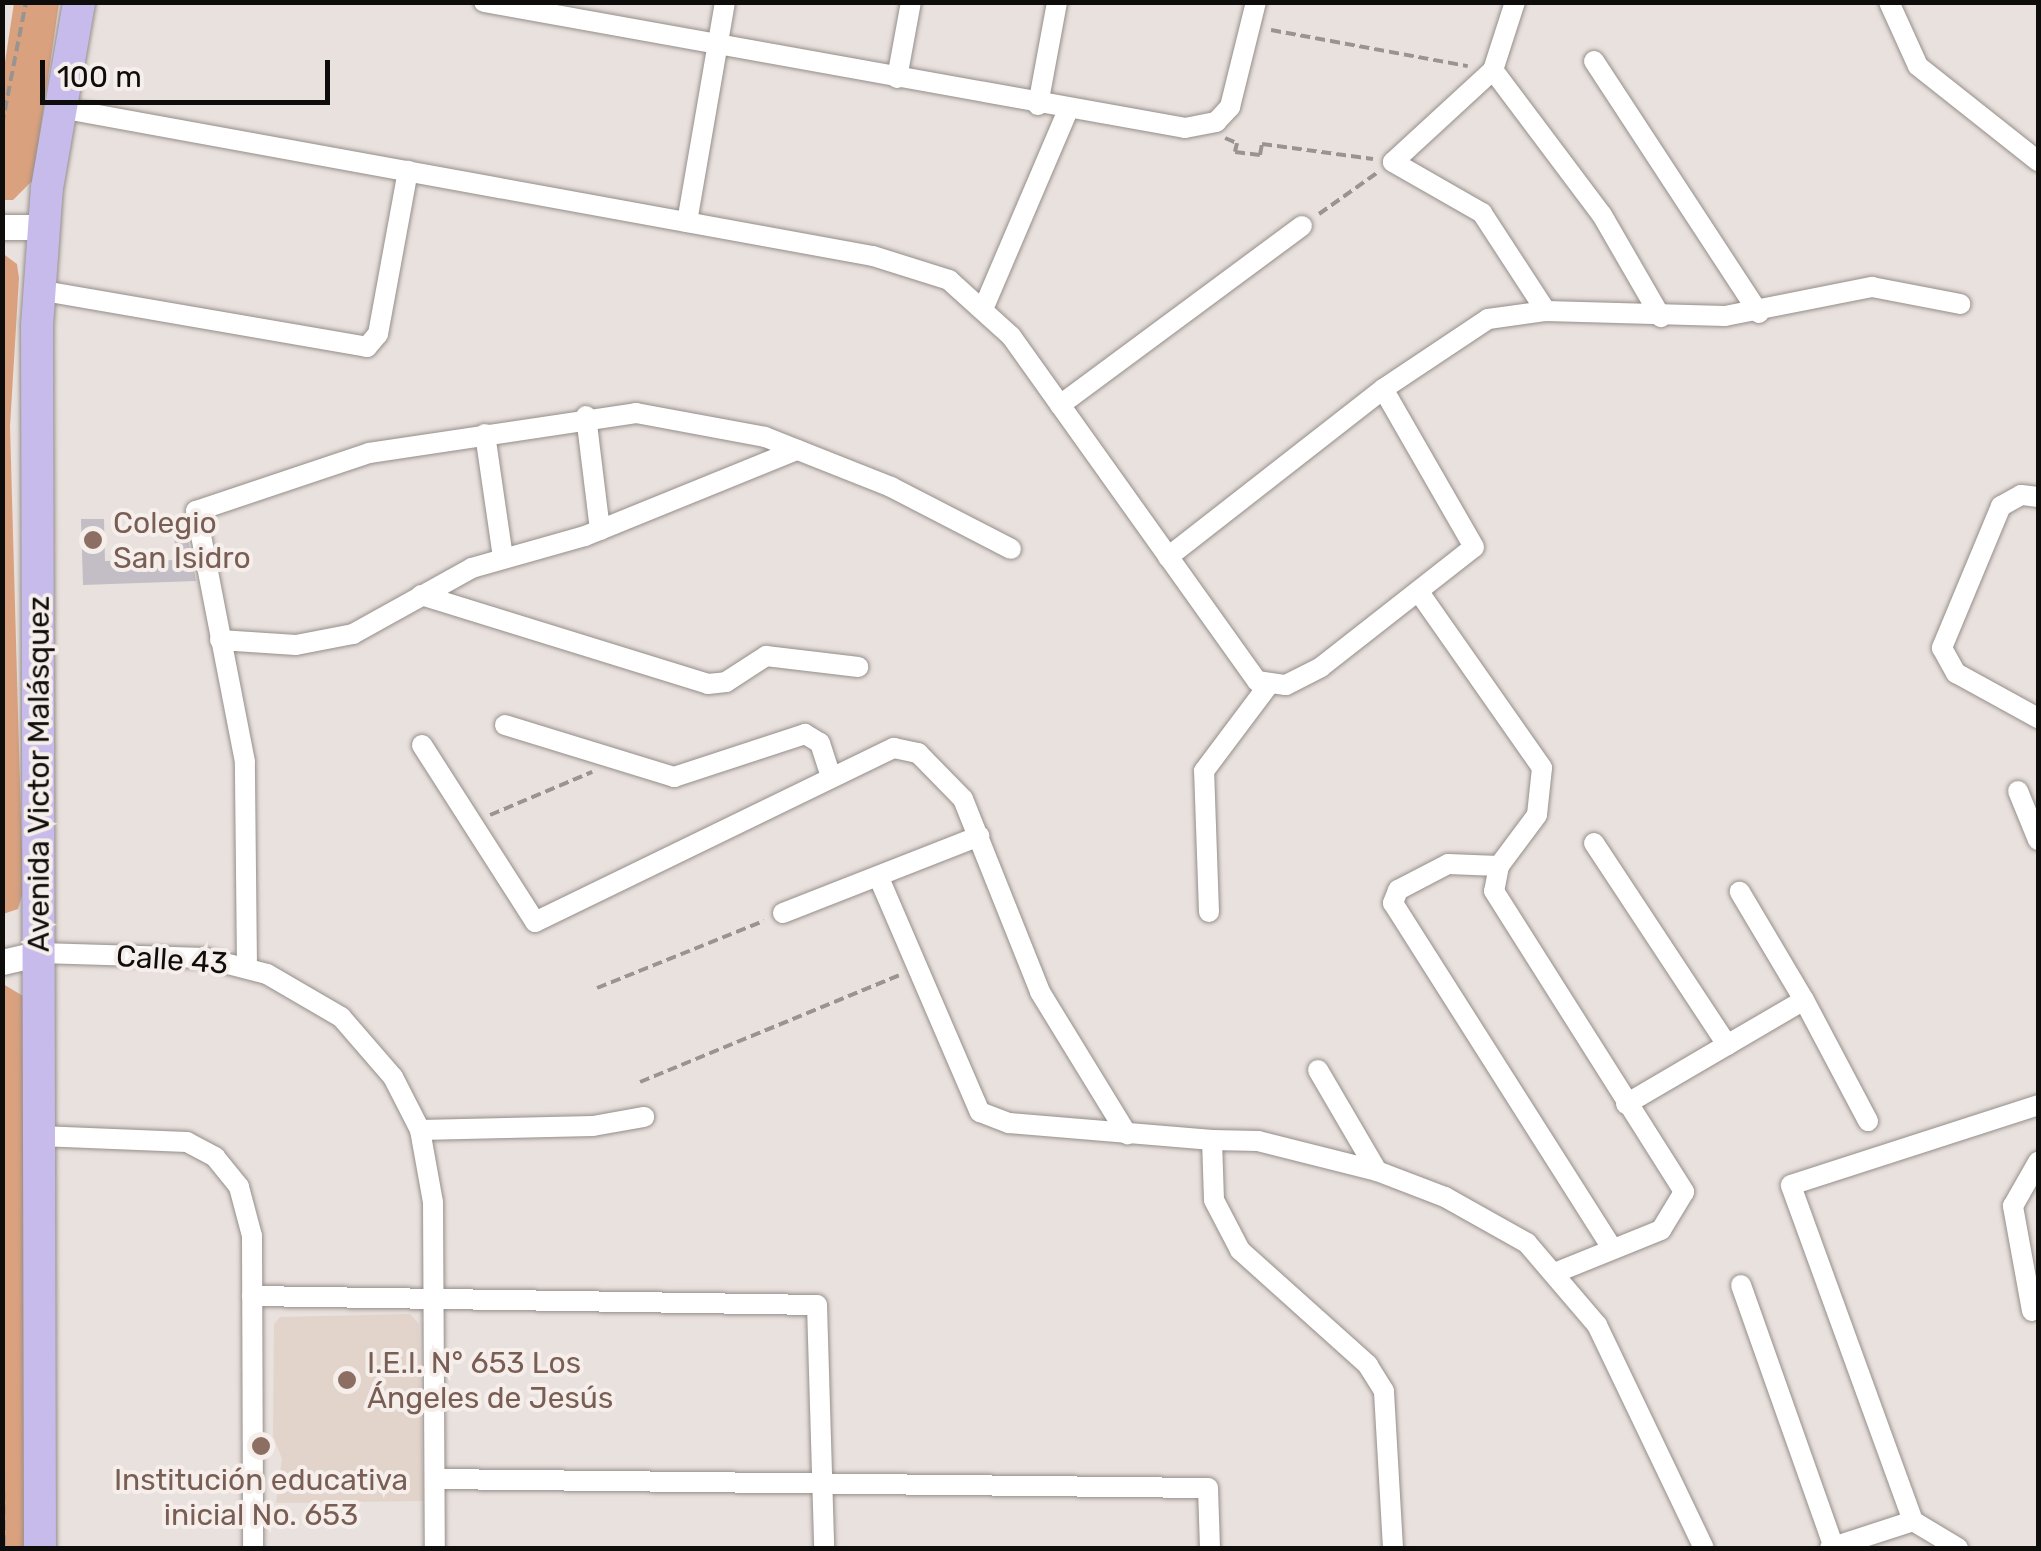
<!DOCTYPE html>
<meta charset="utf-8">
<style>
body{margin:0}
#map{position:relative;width:2041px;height:1551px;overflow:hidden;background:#e9e1dd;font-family:Rubik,sans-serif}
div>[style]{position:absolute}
.built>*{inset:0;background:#e3d4cb}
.green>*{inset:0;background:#daa17e}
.building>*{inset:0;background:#c3bec5}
.path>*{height:4px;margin-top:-2px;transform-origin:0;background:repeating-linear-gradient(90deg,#9a9491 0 10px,transparent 0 15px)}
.roads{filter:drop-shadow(0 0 2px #958e8a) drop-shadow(0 0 2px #958e8a)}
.minor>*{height:20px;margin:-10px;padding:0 10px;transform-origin:10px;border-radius:10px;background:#fff}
.tertiary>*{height:25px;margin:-12.5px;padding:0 12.5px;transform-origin:12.5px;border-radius:12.5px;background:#fff}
.primary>*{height:32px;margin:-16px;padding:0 16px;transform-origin:16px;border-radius:16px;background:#c6bbeb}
.dots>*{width:28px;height:28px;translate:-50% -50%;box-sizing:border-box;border:5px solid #f6eeea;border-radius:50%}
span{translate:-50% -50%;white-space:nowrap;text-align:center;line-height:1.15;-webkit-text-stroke:8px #f6eeea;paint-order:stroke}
.education-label{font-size:30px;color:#785e54}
.left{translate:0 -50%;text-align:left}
.street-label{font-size:30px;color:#0f0d0b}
.frame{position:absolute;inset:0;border:5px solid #0f0d0b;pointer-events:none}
.scale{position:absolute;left:40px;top:60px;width:290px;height:45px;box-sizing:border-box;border:5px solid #0f0d0b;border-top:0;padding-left:12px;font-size:30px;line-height:35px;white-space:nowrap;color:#0f0d0b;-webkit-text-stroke:8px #f6eeea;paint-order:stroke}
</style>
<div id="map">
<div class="built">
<div style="clip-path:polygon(410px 1314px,419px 1324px,423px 1501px,276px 1503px,282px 1459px,273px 1436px,274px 1324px,280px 1317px)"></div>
</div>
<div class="green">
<div style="clip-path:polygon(14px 3px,59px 3px,33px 180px,13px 200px,3px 200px,3px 75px)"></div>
<div style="clip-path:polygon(2px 253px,17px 264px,19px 278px,10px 426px,23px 892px,18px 909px,3px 914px)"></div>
<div style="clip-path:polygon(3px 984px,23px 996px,29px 1548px,3px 1548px)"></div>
</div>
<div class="building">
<div style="clip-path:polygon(183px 514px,196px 581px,83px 585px,81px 519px,104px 519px,105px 561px,180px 560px,168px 519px)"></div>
</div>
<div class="path">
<div style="left:1271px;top:30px;width:200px;rotate:10.4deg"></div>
<div style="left:2px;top:125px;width:125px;rotate:-79deg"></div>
<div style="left:1225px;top:138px;width:13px;rotate:23deg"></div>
<div style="left:1237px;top:143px;width:9px;rotate:103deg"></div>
<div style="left:1235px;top:152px;width:25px;rotate:7deg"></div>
<div style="left:1260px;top:155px;width:11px;rotate:-80deg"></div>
<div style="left:1262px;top:144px;width:112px;rotate:7.7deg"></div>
<div style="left:1319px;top:214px;width:71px;rotate:-35.3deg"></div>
<div style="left:490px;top:815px;width:111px;rotate:-22.9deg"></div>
<div style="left:597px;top:988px;width:180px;rotate:-21.9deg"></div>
<div style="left:640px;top:1082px;width:280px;rotate:-22.4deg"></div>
<div style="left:2px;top:1385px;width:163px;rotate:89.3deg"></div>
</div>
<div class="roads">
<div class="minor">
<div style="left:484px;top:2px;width:712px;rotate:10.19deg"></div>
<div style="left:1185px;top:128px;width:32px;rotate:-11deg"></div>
<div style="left:1216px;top:122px;width:21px;rotate:-47deg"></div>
<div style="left:1230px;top:107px;width:108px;rotate:-76.1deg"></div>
<div style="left:1515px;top:2px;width:71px;rotate:107.9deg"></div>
<div style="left:1493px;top:70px;width:136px;rotate:137.4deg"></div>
<div style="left:1393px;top:162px;width:103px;rotate:29.8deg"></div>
<div style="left:1482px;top:213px;width:117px;rotate:56.9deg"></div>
<div style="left:1889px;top:2px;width:70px;rotate:65.6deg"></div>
<div style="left:1918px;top:66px;width:153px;rotate:38.4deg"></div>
<div style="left:1594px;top:61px;width:301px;rotate:56.8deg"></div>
<div style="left:1493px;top:70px;width:181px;rotate:53.1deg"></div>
<div style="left:1602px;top:215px;width:118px;rotate:60deg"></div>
<div style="left:897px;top:78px;width:77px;rotate:-79.6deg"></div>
<div style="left:1038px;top:105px;width:105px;rotate:-79.5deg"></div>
<div style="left:60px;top:108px;width:826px;rotate:10.32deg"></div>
<div style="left:873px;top:256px;width:80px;rotate:17.5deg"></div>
<div style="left:949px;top:280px;width:84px;rotate:42.1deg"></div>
<div style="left:1011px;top:336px;width:424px;rotate:54.5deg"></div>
<div style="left:1257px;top:681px;width:29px;rotate:8deg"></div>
<div style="left:1286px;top:685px;width:39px;rotate:-27deg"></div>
<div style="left:1321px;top:667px;width:194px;rotate:-38.1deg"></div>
<div style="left:1474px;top:547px;width:182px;rotate:-119.9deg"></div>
<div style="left:687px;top:222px;width:223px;rotate:-80.2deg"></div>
<div style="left:38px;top:290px;width:334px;rotate:9.8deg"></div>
<div style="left:367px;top:347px;width:17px;rotate:-50deg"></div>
<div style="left:378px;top:334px;width:166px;rotate:-79.6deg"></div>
<div style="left:984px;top:307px;width:214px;rotate:-66.9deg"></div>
<div style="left:1060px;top:405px;width:301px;rotate:-36.5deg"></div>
<div style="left:586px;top:416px;width:115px;rotate:83deg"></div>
<div style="left:485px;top:434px;width:125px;rotate:81.7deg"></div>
<div style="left:2038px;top:497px;width:17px;rotate:-173deg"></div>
<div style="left:2021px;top:495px;width:23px;rotate:151deg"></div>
<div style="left:2001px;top:506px;width:154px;rotate:112.6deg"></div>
<div style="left:1942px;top:648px;width:29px;rotate:61deg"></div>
<div style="left:1956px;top:673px;width:94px;rotate:28.8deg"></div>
<div style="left:1168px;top:557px;width:273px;rotate:-38deg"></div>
<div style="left:1383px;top:389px;width:126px;rotate:-33.7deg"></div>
<div style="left:1488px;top:319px;width:59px;rotate:-7.9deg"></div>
<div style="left:1546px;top:311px;width:179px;rotate:1.6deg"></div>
<div style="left:1725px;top:316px;width:150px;rotate:-11.2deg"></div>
<div style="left:1872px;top:287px;width:90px;rotate:10.9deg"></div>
<div style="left:421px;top:595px;width:300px;rotate:17.2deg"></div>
<div style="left:708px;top:684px;width:18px;rotate:-6deg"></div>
<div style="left:726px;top:682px;width:48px;rotate:-33deg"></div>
<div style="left:766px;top:656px;width:93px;rotate:6.8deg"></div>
<div style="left:1421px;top:595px;width:211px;rotate:55deg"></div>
<div style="left:1542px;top:768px;width:47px;rotate:96.1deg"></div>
<div style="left:1537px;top:815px;width:64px;rotate:126.7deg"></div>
<div style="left:1499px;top:866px;width:25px;rotate:101deg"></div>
<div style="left:1494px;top:891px;width:356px;rotate:57.7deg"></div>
<div style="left:1684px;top:1192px;width:44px;rotate:121.2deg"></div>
<div style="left:1661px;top:1230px;width:112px;rotate:158deg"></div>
<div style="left:220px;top:640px;width:76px;rotate:3.8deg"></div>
<div style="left:296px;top:645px;width:58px;rotate:-10.9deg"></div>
<div style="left:353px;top:634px;width:136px;rotate:-29deg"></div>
<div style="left:472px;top:568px;width:117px;rotate:-15.8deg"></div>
<div style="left:585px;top:536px;width:229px;rotate:-22.1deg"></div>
<div style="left:505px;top:725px;width:177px;rotate:17.1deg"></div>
<div style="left:674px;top:777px;width:138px;rotate:-18.2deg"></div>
<div style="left:805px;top:734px;width:17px;rotate:31deg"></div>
<div style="left:820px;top:743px;width:36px;rotate:72deg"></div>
<div style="left:422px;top:745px;width:210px;rotate:57.4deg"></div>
<div style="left:535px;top:922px;width:399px;rotate:-25.9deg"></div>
<div style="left:894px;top:748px;width:25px;rotate:12deg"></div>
<div style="left:918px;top:753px;width:64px;rotate:45.6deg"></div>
<div style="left:963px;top:799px;width:208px;rotate:68.2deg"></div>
<div style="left:1040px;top:992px;width:167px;rotate:58.5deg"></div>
<div style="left:2018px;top:791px;width:53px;rotate:67.8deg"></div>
<div style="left:1594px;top:843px;width:242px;rotate:56.6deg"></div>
<div style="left:1727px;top:1045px;width:117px;rotate:149.7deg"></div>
<div style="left:1499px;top:866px;width:51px;rotate:-177.8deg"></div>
<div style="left:1448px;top:864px;width:56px;rotate:152.5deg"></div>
<div style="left:1398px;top:890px;width:14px;rotate:111deg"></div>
<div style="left:1393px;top:903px;width:407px;rotate:57.6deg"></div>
<div style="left:879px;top:878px;width:255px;rotate:66.7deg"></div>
<div style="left:980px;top:1112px;width:31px;rotate:21deg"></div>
<div style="left:1009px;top:1123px;width:204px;rotate:4.8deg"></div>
<div style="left:1209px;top:912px;width:141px;rotate:-92deg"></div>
<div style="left:1204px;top:771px;width:110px;rotate:-53.1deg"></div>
<div style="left:783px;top:913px;width:211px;rotate:-21.4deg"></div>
<div style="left:40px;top:953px;width:165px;rotate:1.7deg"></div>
<div style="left:205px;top:958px;width:64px;rotate:14.5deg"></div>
<div style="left:267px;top:974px;width:86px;rotate:30.2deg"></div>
<div style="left:341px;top:1017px;width:79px;rotate:49.1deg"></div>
<div style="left:393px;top:1077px;width:59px;rotate:63deg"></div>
<div style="left:420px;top:1130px;width:73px;rotate:79.8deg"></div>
<div style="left:433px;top:1202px;width:346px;rotate:89.7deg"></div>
<div style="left:247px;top:967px;width:205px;rotate:-90.6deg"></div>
<div style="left:245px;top:762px;width:256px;rotate:-101deg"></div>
<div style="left:196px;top:511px;width:182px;rotate:-18.5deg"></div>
<div style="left:369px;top:453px;width:270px;rotate:-8.5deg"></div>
<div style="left:636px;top:413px;width:131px;rotate:10.5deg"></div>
<div style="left:765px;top:437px;width:136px;rotate:21.6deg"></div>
<div style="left:891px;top:487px;width:135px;rotate:27.3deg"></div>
<div style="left:1804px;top:1000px;width:137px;rotate:62.1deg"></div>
<div style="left:1727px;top:1045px;width:89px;rotate:-30.3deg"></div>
<div style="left:1804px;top:1000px;width:126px;rotate:-120.7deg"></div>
<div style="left:1318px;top:1070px;width:117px;rotate:59.7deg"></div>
<div style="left:420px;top:1130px;width:173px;rotate:-1.3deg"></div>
<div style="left:593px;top:1126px;width:52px;rotate:-10deg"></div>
<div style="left:40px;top:1136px;width:147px;rotate:2.3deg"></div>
<div style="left:187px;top:1142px;width:32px;rotate:28deg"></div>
<div style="left:215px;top:1157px;width:38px;rotate:51deg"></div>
<div style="left:239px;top:1187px;width:51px;rotate:75.1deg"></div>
<div style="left:252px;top:1236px;width:312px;rotate:89.8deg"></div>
<div style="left:1741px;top:1285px;width:279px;rotate:70.5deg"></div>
<div style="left:252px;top:1296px;width:565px;rotate:0.91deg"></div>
<div style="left:817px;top:1305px;width:243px;rotate:88.3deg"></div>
<div style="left:2032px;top:1311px;width:107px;rotate:-100.3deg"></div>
<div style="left:2013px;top:1206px;width:51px;rotate:-60.4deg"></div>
<div style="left:435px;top:1479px;width:773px;rotate:0.67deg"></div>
<div style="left:1208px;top:1488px;width:60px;rotate:88.1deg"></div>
<div style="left:1393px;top:1548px;width:157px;rotate:-93.3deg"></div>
<div style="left:1384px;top:1391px;width:31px;rotate:-122deg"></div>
<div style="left:1368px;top:1365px;width:172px;rotate:-138.1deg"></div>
<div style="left:1240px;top:1250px;width:56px;rotate:-117.5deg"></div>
<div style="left:1214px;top:1200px;width:60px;rotate:-91.9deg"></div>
<div style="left:1212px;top:1140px;width:46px;rotate:1.2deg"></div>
<div style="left:1258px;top:1141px;width:123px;rotate:14.1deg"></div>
<div style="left:1377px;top:1171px;width:73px;rotate:20.9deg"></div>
<div style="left:1445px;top:1197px;width:94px;rotate:29.3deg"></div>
<div style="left:1527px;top:1243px;width:108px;rotate:49.5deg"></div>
<div style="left:1597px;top:1325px;width:247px;rotate:64.4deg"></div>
<div style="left:1830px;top:1548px;width:87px;rotate:-18deg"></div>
<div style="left:1958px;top:1548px;width:52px;rotate:-149deg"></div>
<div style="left:1913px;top:1521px;width:357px;rotate:-110deg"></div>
<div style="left:1791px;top:1185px;width:260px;rotate:-17.9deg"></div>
</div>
<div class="tertiary">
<div style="left:2px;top:227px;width:41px"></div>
<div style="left:2px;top:962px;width:39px;rotate:-13deg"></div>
</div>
<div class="primary">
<div style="left:40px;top:1548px;width:1222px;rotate:-90.14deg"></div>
<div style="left:37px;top:326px;width:138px;rotate:-85.9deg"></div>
<div style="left:47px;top:188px;width:189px;rotate:-80.2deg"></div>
</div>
</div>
<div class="dots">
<div style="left:93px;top:540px;background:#8d6e63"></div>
<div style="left:347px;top:1380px;background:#8d6e63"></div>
<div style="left:261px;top:1446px;background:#8d6e63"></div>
</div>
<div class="education-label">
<span class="left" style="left:113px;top:540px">Colegio<br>San Isidro</span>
<span class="left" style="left:367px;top:1380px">I.E.I. N° 653 Los<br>Ángeles de Jesús</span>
<span style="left:261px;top:1497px">Institución educativa<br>inicial No. 653</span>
</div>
<div class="street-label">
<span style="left:39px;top:774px;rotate:-90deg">Avenida Victor Malásquez</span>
<span style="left:172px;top:960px;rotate:4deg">Calle 43</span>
</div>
<div class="frame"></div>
<div class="scale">100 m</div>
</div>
